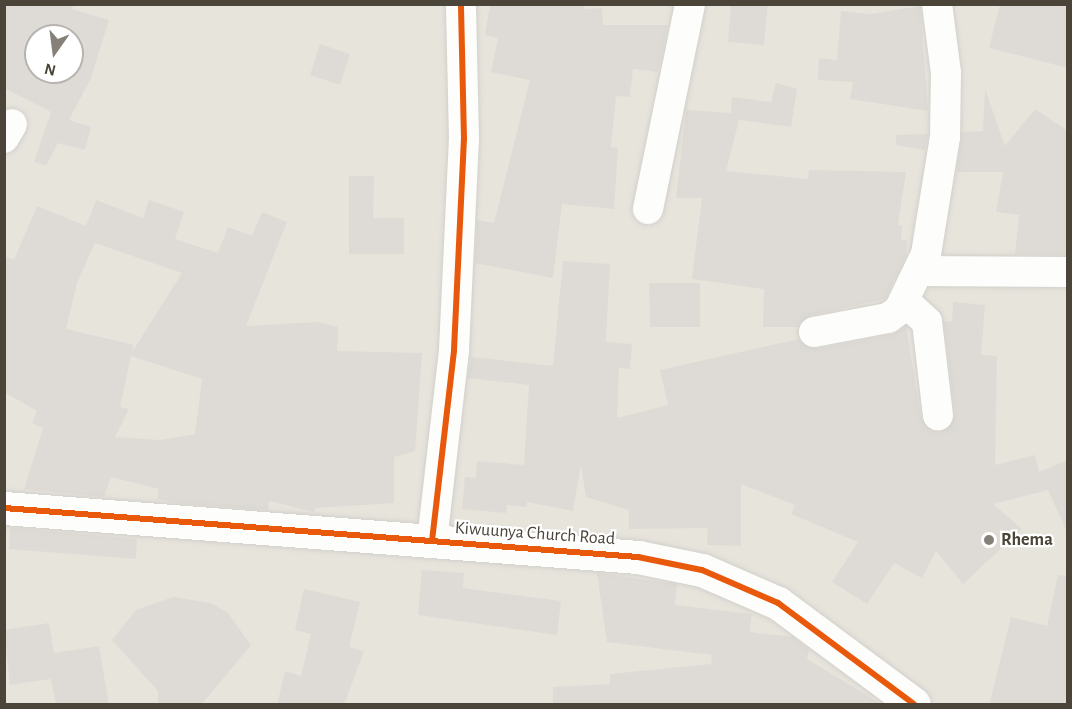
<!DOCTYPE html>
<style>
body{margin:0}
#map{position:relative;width:1072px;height:709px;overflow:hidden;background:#f4f2ee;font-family:"Alegreya Sans",sans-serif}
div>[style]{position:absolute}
.residential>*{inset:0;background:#e7e4dc}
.building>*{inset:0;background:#dedbd6}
.roads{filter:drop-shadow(0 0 2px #d2d0cb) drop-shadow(0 0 2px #d2d0cb)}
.minor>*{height:30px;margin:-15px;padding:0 15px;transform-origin:15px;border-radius:15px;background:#fdfdfc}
.tertiary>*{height:33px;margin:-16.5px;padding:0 16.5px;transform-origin:16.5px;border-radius:16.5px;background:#fdfdfc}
.cycleway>*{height:6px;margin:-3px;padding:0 3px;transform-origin:3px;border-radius:3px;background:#e8590c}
.dots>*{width:16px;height:16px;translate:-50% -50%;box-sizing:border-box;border:3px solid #fff;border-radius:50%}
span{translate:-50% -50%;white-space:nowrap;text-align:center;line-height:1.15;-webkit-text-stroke:4.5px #fff;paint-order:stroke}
.street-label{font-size:18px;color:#4b4439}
.poi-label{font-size:18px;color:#4b4439;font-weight:700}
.left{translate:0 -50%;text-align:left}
.frame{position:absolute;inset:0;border:6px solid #4b4439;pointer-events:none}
.north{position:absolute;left:24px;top:24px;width:60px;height:60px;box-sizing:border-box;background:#fff;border:2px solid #b7b4b0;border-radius:50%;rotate:194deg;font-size:16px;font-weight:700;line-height:24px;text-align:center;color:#4b4439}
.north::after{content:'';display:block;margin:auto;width:21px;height:27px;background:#868178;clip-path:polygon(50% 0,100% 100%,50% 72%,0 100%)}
</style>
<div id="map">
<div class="residential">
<div style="clip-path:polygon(evenodd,5px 5px,1067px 5px,1067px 704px,5px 704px,5px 5px,36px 36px,72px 36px,72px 72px,36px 72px,36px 36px)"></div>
</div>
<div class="building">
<div style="clip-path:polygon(evenodd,4px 4px,74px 4px,72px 9px,109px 20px,91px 78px,69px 120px,91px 127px,85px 150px,58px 143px,46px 166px,34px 162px,51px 112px,4px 88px,4px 4px,36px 36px,72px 36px,72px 72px,36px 72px,36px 36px)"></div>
<div style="clip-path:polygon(490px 4px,585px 4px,584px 9px,602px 8px,603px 25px,668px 25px,658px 72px,633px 69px,630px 97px,616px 96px,611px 147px,618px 148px,614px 209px,562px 204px,553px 278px,475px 263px,477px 220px,494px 223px,530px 80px,491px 72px,498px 38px,485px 35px)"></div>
<div style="clip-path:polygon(731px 4px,768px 4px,764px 45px,728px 42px)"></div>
<div style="clip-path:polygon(1000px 4px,1068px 4px,1068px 68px,989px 48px)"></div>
<div style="clip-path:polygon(920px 6px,928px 111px,850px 99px,853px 82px,818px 80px,819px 58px,837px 60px,841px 11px,870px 14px)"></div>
<div style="clip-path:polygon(320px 44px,350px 54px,340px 85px,310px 75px)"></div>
<div style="clip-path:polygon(776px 83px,797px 89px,791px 127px,739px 120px,726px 171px,808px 179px,809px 170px,906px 172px,898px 225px,902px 225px,901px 240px,907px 240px,906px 255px,885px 299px,811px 315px,798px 327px,763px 327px,764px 289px,692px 279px,702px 198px,676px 198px,686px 110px,731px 113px,732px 97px,771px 102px)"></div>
<div style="clip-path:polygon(985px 89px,1005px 146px,1035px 109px,1068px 131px,1068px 255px,1015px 254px,1019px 215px,996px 212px,1003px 172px,957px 172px,962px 132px,983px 131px)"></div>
<div style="clip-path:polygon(928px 134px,925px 150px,896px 145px,896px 135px)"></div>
<div style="clip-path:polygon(349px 176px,374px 176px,373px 218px,404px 218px,404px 254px,349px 254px)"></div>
<div style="clip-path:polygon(evenodd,96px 200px,143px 218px,149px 200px,184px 212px,175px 239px,218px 253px,228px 227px,252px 236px,262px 212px,287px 222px,246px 326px,317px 322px,338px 327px,337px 351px,422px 353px,415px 451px,394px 457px,394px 503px,315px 508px,314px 512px,269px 501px,268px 510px,178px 503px,157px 499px,159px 489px,111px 477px,104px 497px,24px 489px,43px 428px,32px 423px,37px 411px,4px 392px,4px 256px,14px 260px,37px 206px,86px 226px,96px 200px,95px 243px,182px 273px,132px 352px,134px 345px,66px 329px,77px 283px,95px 243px,96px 200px,131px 356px,202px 379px,195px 434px,160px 440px,115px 437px,129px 409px,120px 407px,131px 356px)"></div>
<div style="clip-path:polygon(563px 261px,610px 264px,606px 342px,632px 344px,630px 369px,619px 368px,617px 418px,668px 405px,660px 370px,799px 339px,817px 349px,891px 335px,906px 326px,921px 418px,931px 431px,941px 432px,955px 414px,944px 322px,952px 321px,953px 302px,985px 305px,981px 355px,997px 356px,995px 465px,1035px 455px,1039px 472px,1068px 460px,1068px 534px,1048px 490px,993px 504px,1022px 529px,963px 584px,936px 551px,922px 578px,894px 563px,867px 604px,832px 582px,858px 542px,791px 514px,795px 505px,741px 484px,741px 546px,707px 545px,708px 528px,629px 529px,629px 510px,586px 497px,581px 464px,573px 511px,527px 502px,527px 507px,507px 505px,506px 513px,462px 509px,465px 477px,476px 478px,477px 461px,524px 465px,529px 385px,468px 378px,471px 357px,553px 366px)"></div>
<div style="clip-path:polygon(649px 283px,700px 283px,700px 327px,650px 327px)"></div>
<div style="clip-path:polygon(10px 528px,137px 539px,136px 559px,9px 549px)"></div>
<div style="clip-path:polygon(422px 570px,464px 573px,463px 588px,561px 601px,557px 635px,418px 615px)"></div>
<div style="clip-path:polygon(597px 573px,677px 584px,675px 605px,752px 614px,750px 632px,793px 637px,809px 650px,807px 659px,883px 705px,553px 705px,553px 687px,610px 684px,610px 674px,711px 664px,712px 655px,607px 642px)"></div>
<div style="clip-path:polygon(1058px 575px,1068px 576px,1068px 705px,989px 705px,1011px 617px,1047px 626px)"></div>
<div style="clip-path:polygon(304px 589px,360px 602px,349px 647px,364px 651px,344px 705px,277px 705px,285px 671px,301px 676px,311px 634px,295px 630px)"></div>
<div style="clip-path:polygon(173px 597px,211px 603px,228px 613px,251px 645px,201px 705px,158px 705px,158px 691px,112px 640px,136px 610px)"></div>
<div style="clip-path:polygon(49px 623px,54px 653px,99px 646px,109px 705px,56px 705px,51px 679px,10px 685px,4px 630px)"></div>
</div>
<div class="roads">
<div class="minor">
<div style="left:4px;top:138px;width:16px;rotate:-60deg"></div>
<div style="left:648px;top:209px;width:209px;rotate:-78.4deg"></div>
<div style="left:919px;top:271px;width:149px;rotate:0.4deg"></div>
<div style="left:904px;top:301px;width:31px;rotate:42deg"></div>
<div style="left:927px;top:322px;width:94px;rotate:83.3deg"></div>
<div style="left:814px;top:332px;width:75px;rotate:-10.7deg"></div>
<div style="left:888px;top:318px;width:14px;rotate:-36deg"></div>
<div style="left:899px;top:310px;width:62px;rotate:-64.3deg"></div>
<div style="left:926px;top:254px;width:119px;rotate:-80.8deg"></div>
<div style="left:945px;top:137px;width:64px;rotate:-89.1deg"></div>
<div style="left:946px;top:73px;width:70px;rotate:-97.4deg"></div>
<div style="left:432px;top:541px;width:192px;rotate:-83.4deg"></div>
<div style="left:454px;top:350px;width:211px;rotate:-87.3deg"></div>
<div style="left:464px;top:139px;width:135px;rotate:-91.3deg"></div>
</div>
<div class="tertiary">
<div style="left:4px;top:508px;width:636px;rotate:4.42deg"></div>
<div style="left:638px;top:557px;width:65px;rotate:11.5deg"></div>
<div style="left:702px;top:570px;width:83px;rotate:23.5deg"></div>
<div style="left:778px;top:603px;width:169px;rotate:36.6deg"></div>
</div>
</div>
<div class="cycleway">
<div style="left:4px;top:508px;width:636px;rotate:4.42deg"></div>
<div style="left:638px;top:557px;width:65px;rotate:11.5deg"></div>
<div style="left:702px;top:570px;width:83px;rotate:23.5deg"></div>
<div style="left:778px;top:603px;width:169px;rotate:36.6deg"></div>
<div style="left:432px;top:541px;width:192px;rotate:-83.4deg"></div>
<div style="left:454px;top:350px;width:211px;rotate:-87.3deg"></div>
<div style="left:464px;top:139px;width:135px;rotate:-91.3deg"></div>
</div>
<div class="dots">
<div style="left:989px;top:540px;background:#868178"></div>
</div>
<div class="street-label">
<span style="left:535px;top:534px;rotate:4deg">Kiwuunya Church Road</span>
</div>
<div class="poi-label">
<span class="left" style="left:1001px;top:540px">Rhema</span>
</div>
<div class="frame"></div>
<div class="north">N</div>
</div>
